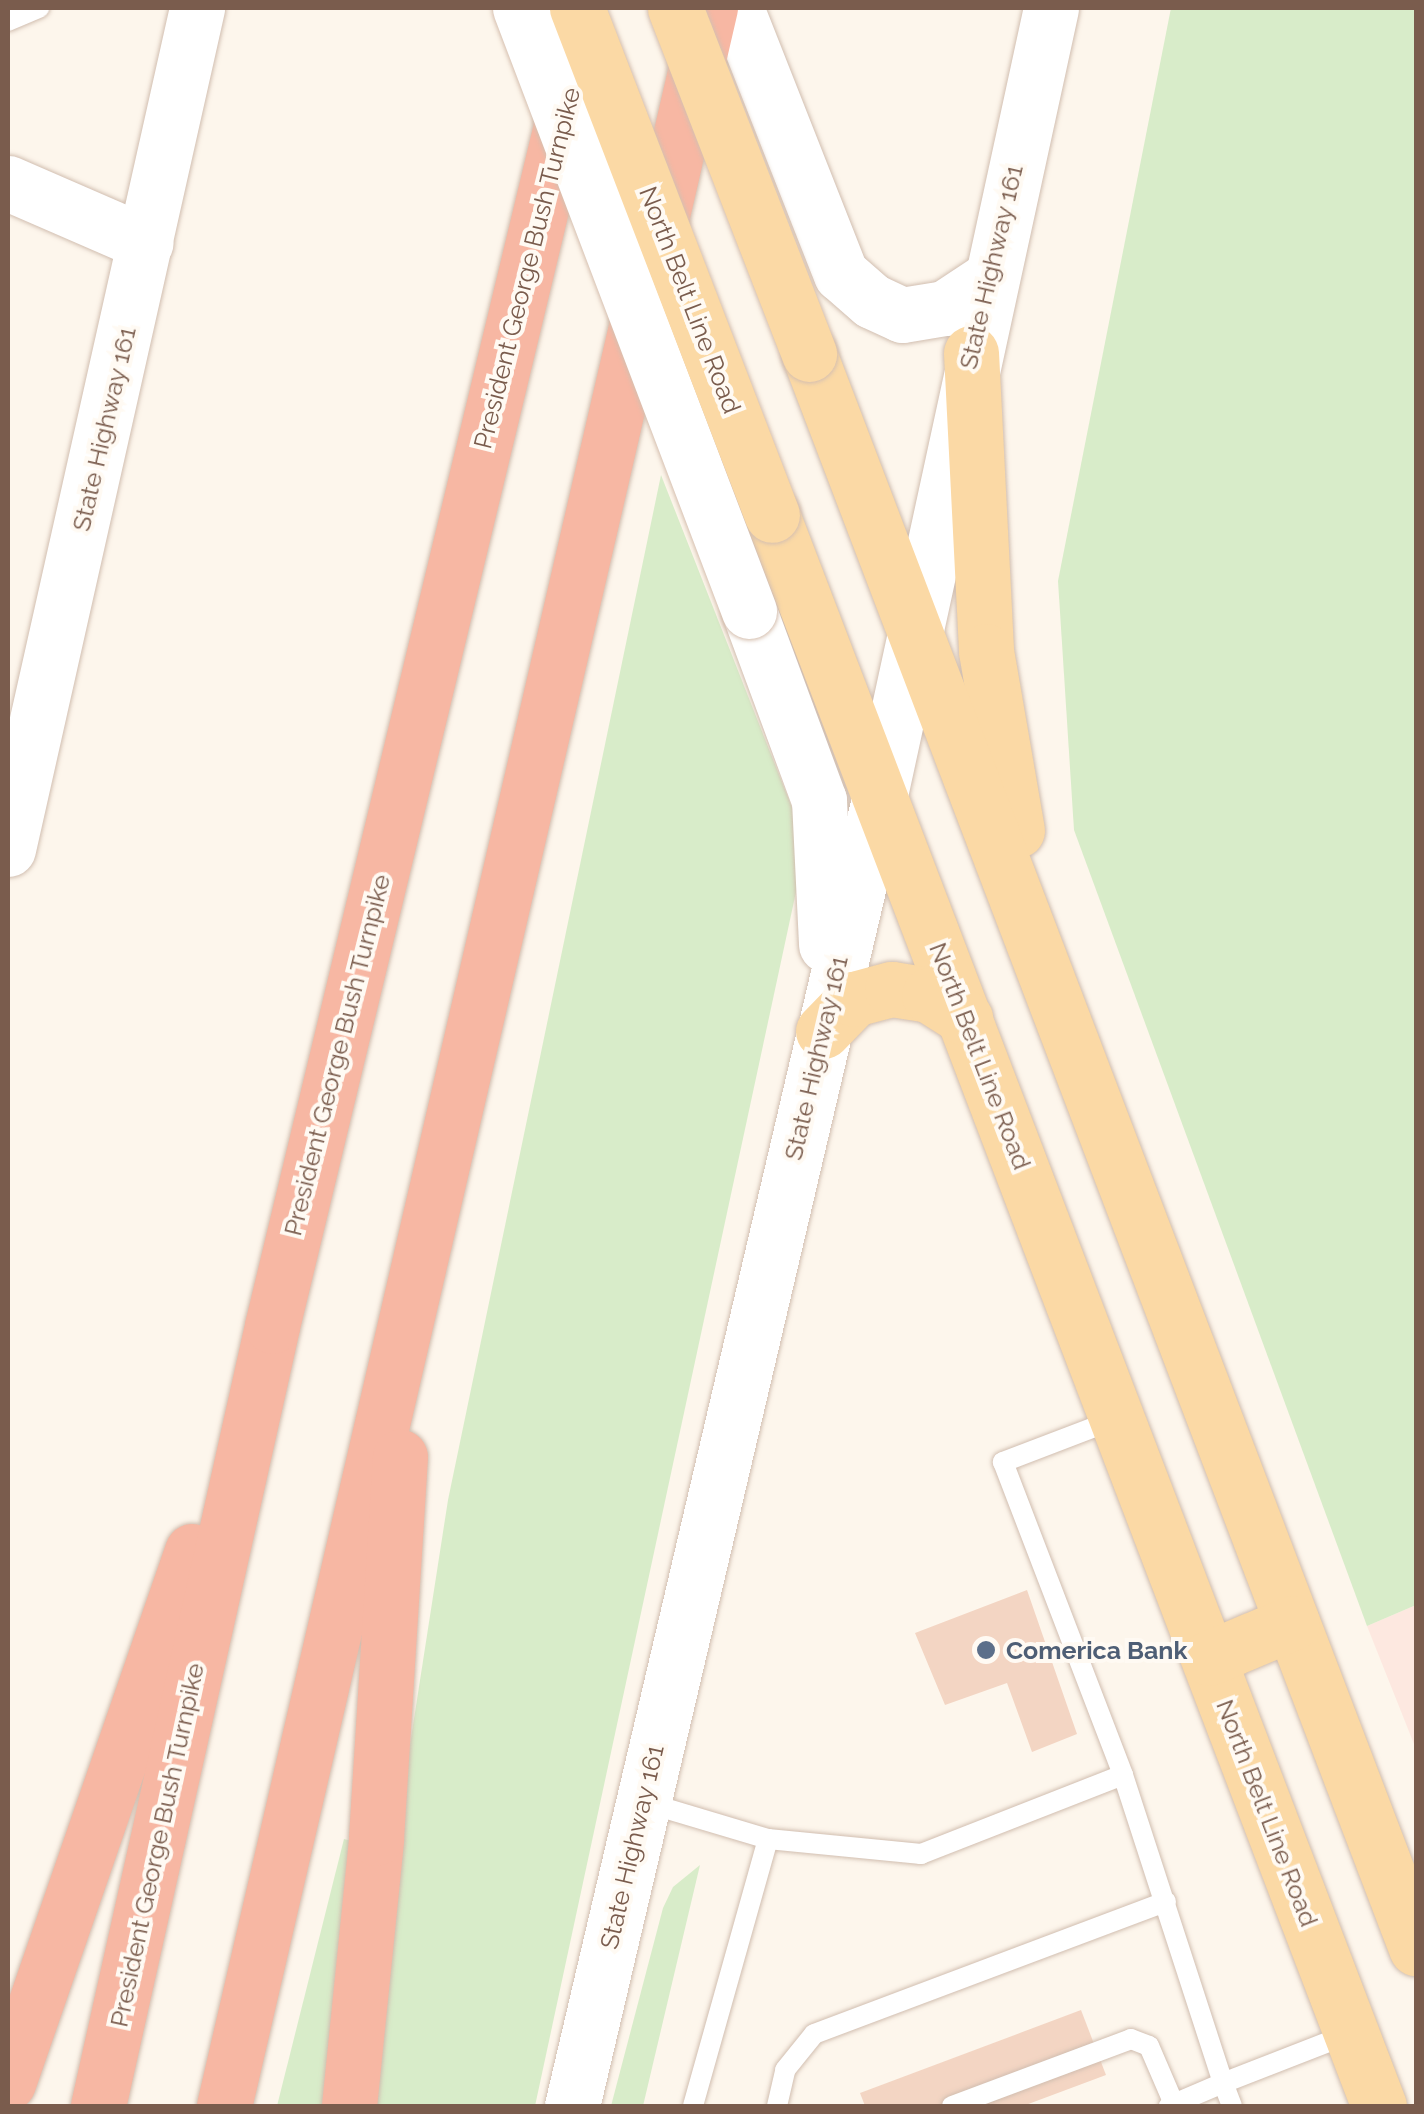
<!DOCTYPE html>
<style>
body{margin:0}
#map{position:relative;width:1424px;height:2114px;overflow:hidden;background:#fdf6ec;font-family:Raleway,sans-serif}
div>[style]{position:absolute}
.commercial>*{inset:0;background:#fde8e0}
.green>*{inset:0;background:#d8ecc9}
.building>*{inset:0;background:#f3d5c3}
.roads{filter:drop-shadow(0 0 2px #d1beb0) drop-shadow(0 0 2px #d1beb0)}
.lane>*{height:20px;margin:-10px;padding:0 10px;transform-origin:10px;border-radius:10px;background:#fff}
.secondary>*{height:55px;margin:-27.5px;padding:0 27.5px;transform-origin:27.5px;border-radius:27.5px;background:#fff}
.primary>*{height:55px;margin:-27.5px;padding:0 27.5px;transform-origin:27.5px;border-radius:27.5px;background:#fbd9a5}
.highway>*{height:55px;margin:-27.5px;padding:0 27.5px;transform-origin:27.5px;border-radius:27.5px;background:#f7b7a3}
.bridges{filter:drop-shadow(0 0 2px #d6c0b0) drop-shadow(0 0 2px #d6c0b0)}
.secondary-bridge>*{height:55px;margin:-27.5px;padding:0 27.5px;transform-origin:27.5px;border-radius:27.5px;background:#fff}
.primary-bridge>*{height:55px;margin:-27.5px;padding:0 27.5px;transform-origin:27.5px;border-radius:27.5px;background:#fbd9a5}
.dots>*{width:28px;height:28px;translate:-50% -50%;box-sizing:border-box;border:5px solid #fffaf3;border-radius:50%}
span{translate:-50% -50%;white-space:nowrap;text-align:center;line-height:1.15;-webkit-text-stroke:8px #fffaf3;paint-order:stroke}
.street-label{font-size:25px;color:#7a5c4d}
.service-label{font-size:25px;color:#4e5e75;font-weight:700}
.left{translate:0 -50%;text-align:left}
.frame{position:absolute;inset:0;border:10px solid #7a5c4d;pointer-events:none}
</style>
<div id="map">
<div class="commercial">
<div style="clip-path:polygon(1416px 1605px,1416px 1749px,1367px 1626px)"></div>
</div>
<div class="green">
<div style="clip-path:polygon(1171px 8px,1416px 8px,1416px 1605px,1367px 1626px,1074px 830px,1058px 581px)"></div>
<div style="clip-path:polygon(661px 475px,804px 838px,802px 864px,535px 2106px,366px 2106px,398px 1822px,448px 1500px)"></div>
<div style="clip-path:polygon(344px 1839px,352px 1841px,325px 2106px,277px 2106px)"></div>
<div style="clip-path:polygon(700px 1865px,643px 2106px,611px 2106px,663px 1908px,673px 1887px)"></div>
</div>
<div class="building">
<div style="clip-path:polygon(1027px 1590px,1077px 1734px,1032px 1752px,1007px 1683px,945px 1705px,915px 1633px)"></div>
<div style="clip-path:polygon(1081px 2010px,1106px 2075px,1023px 2106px,865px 2106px,860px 2093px)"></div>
</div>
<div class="roads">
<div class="lane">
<div style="left:8px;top:21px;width:34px;rotate:-23deg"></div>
<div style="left:1113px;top:1420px;width:118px;rotate:159.1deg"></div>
<div style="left:1003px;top:1462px;width:335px;rotate:69deg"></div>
<div style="left:1123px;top:1775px;width:324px;rotate:72deg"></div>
<div style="left:1223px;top:2083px;width:59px;rotate:156.9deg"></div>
<div style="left:644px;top:1802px;width:129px;rotate:16.6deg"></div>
<div style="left:768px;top:1839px;width:277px;rotate:105.7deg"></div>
<div style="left:768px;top:1839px;width:154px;rotate:5.6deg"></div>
<div style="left:921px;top:1854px;width:217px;rotate:-21.4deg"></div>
<div style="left:777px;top:2106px;width:37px;rotate:-77deg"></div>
<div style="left:785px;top:2070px;width:46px;rotate:-51.1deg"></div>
<div style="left:814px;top:2034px;width:376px;rotate:-20.6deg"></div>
<div style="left:952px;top:2106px;width:191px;rotate:-20.5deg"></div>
<div style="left:1131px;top:2039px;width:19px;rotate:21deg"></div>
<div style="left:1149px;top:2046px;width:63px;rotate:66.7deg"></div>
<div style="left:1232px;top:2106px;width:25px;rotate:-111deg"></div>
<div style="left:1223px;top:2083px;width:135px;rotate:-21.3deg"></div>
</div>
<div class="secondary">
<div style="left:736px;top:8px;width:286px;rotate:68.5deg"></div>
<div style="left:841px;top:274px;width:41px;rotate:41.1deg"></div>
<div style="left:872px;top:301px;width:33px;rotate:25deg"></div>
<div style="left:902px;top:315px;width:44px;rotate:-9.2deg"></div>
<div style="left:945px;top:308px;width:53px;rotate:-33.4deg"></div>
<div style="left:8px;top:183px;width:150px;rotate:23.5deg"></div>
<div style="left:749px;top:611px;width:202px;rotate:69.7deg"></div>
<div style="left:819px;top:800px;width:145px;rotate:87.2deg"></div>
<div style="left:8px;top:849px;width:862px;rotate:-77.33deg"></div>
<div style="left:572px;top:2106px;width:1347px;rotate:-76.78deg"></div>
<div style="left:880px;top:795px;width:805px;rotate:-77.74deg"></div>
</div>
<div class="primary">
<div style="left:971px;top:353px;width:298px;rotate:87.1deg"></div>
<div style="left:986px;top:651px;width:182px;rotate:80.2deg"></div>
<div style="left:809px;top:354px;width:1706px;rotate:69.15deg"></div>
<div style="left:772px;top:515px;width:1703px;rotate:69.12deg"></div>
<div style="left:823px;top:1031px;width:45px;rotate:-45.9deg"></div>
<div style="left:854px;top:999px;width:39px;rotate:-15deg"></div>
<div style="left:892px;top:989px;width:37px;rotate:9deg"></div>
<div style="left:929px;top:995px;width:43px;rotate:32.6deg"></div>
<div style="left:1209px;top:1658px;width:90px;rotate:-22.9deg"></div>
</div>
<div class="highway">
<div style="left:8px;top:2083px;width:563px;rotate:-70.92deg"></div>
<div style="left:98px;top:2106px;width:799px;rotate:-77.42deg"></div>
<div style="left:272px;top:1326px;width:1268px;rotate:-76.46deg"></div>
<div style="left:224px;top:2106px;width:2154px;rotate:-76.96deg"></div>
<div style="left:349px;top:2106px;width:269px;rotate:-84.2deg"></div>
<div style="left:376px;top:1838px;width:382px;rotate:-86.4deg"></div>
</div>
</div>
<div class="bridges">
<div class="secondary-bridge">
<div style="left:520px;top:8px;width:645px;rotate:69.2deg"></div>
</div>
<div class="primary-bridge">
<div style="left:577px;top:8px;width:543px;rotate:68.96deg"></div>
<div style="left:675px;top:8px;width:371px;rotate:68.8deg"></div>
</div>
</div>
<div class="dots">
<div style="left:986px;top:1650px;background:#5c6f8a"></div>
</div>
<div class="street-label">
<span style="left:991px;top:267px;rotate:-77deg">State Highway 161</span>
<span style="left:527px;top:268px;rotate:-76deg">President George Bush Turnpike</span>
<span style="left:690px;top:300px;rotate:69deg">North Belt Line Road</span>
<span style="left:104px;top:429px;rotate:-77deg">State Highway 161</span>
<span style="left:337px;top:1055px;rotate:-76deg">President George Bush Turnpike</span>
<span style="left:980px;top:1056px;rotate:69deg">North Belt Line Road</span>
<span style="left:816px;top:1058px;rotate:-77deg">State Highway 161</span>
<span style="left:1267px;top:1813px;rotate:69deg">North Belt Line Road</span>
<span style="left:157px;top:1845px;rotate:-78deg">President George Bush Turnpike</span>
<span style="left:632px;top:1847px;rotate:-77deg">State Highway 161</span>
</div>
<div class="service-label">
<span class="left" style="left:1006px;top:1650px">Comerica Bank</span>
</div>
<div class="frame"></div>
</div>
